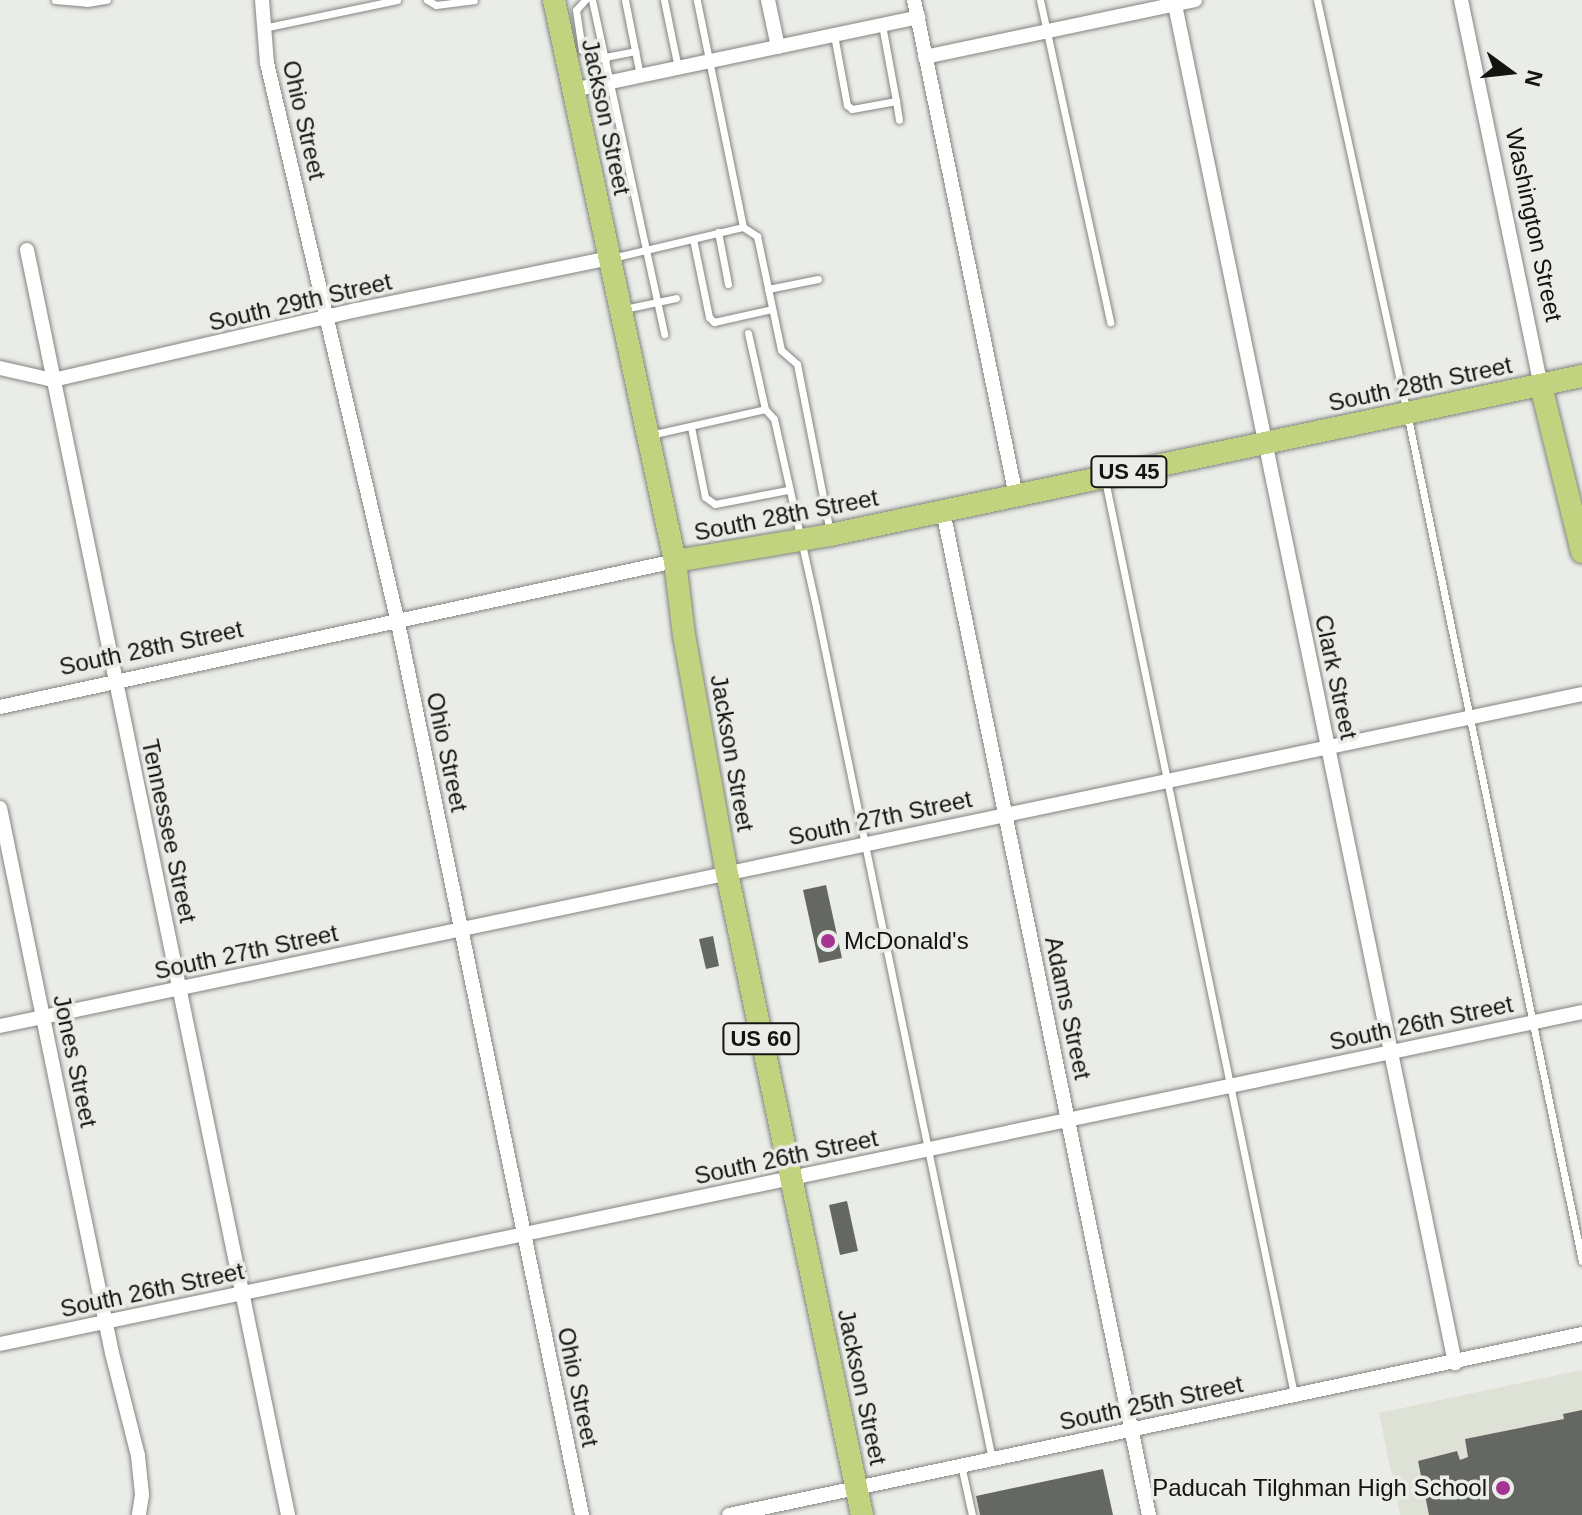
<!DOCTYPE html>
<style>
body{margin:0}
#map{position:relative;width:1582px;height:1515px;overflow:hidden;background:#eaece7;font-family:Helvetica,sans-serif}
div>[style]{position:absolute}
.built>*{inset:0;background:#dee1d5}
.building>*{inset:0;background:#656762}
.roads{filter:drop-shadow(0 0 2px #838480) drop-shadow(0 0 2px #838480)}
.service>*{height:7px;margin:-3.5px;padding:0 3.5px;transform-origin:3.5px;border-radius:3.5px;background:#fff}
.minor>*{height:14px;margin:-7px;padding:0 7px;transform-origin:7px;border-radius:7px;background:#fff}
.primary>*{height:22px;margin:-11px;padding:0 11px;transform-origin:11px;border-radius:11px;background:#c2d380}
.dots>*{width:22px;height:22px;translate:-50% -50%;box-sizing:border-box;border:4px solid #eaece7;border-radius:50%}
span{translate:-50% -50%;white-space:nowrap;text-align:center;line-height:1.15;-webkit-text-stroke:7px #eaece7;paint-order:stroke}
.shield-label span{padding:2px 6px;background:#eaece7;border:2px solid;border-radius:6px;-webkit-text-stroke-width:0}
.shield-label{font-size:22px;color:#131412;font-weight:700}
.street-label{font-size:24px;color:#131412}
.poi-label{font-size:24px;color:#131412}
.left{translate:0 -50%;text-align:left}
.right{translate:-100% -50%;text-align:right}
.north{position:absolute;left:1470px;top:32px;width:80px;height:80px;-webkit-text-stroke:6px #eaece7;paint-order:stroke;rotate:105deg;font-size:22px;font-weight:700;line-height:32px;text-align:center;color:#131412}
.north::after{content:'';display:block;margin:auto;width:28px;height:36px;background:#131412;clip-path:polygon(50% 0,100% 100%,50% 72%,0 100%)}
</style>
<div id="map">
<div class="built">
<div style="clip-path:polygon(1582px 1370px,1582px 1515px,1400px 1515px,1379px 1413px)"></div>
</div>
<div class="building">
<div style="clip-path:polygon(826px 885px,842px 958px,819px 963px,803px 890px)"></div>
<div style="clip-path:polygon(713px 936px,719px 966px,706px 969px,699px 939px)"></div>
<div style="clip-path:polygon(847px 1201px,858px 1251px,840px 1255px,829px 1205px)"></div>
<div style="clip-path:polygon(1582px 1410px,1582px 1515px,1429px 1515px,1418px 1461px,1457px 1451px,1460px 1460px,1468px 1457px,1465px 1439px,1564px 1419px,1563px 1414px)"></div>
<div style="clip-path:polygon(1103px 1469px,1113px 1515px,980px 1515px,976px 1496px)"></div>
</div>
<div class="roads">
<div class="service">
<div style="left:55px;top:0;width:32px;rotate:5deg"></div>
<div style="left:87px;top:3px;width:20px;rotate:-9deg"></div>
<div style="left:427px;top:0;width:10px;rotate:29deg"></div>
<div style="left:436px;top:5px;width:38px;rotate:-7deg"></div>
<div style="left:585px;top:0;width:13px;rotate:132deg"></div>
<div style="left:576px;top:10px;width:40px;rotate:81.5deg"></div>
<div style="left:582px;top:50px;width:26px;rotate:23deg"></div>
<div style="left:592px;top:0;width:342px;rotate:77.8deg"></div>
<div style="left:625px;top:0;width:77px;rotate:78.8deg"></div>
<div style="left:664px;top:0;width:69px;rotate:78.4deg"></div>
<div style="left:1040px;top:0;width:330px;rotate:77.7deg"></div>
<div style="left:1317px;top:0;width:423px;rotate:77.7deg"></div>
<div style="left:1407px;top:413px;width:866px;rotate:78.34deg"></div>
<div style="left:263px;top:28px;width:137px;rotate:-11.8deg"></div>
<div style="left:834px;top:35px;width:71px;rotate:79.5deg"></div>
<div style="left:847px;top:105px;width:6px;rotate:39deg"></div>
<div style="left:852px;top:109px;width:45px;rotate:-10.3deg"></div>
<div style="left:896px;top:101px;width:77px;rotate:-100.4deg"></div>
<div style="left:605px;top:57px;width:31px;rotate:-11deg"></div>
<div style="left:896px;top:101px;width:19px;rotate:81deg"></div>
<div style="left:743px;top:227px;width:17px;rotate:33deg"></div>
<div style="left:757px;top:236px;width:116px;rotate:78.1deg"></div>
<div style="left:781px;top:350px;width:21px;rotate:41deg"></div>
<div style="left:797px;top:364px;width:171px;rotate:78.9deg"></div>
<div style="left:718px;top:232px;width:53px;rotate:79.1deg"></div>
<div style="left:693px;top:239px;width:80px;rotate:78.4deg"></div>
<div style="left:709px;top:317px;width:7px;rotate:45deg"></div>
<div style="left:714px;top:322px;width:59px;rotate:-12.6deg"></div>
<div style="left:612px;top:258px;width:135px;rotate:-13.3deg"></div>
<div style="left:743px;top:227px;width:232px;rotate:-101.5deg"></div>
<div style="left:768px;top:289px;width:51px;rotate:-11.3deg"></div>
<div style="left:624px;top:309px;width:53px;rotate:-11.9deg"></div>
<div style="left:748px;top:333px;width:78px;rotate:77.4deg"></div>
<div style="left:765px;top:409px;width:13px;rotate:48deg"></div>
<div style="left:774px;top:419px;width:193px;rotate:77.4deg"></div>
<div style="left:816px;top:607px;width:870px;rotate:78.33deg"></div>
<div style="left:691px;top:427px;width:71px;rotate:78.7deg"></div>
<div style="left:705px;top:497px;width:12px;rotate:35deg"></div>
<div style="left:715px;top:504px;width:74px;rotate:-10.9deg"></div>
<div style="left:650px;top:435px;width:118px;rotate:-12.7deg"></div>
<div style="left:1105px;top:480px;width:933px;rotate:78.32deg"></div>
<div style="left:961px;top:1465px;width:51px;rotate:77.6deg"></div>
</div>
<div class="minor">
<div style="left:262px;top:0;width:63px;rotate:85.5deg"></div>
<div style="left:267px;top:63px;width:575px;rotate:76.83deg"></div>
<div style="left:398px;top:623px;width:911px;rotate:78.34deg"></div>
<div style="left:768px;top:0;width:48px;rotate:78deg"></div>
<div style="left:914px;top:0;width:506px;rotate:78.38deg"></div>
<div style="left:1174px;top:0;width:1392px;rotate:78.35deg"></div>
<div style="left:1461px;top:0;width:394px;rotate:78.3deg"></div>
<div style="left:925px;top:57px;width:276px;rotate:-11.9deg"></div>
<div style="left:573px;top:90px;width:353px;rotate:-11.9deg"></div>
<div style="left:27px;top:250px;width:1292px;rotate:78.34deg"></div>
<div style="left:0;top:368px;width:54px;rotate:12.8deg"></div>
<div style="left:53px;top:380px;width:312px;rotate:-13deg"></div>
<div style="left:357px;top:310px;width:258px;rotate:-11.6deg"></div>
<div style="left:943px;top:511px;width:1025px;rotate:78.41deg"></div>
<div style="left:0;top:707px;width:691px;rotate:-12.2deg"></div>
<div style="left:0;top:808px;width:556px;rotate:78.39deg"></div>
<div style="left:112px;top:1353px;width:106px;rotate:75.8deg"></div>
<div style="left:138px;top:1456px;width:39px;rotate:84deg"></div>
<div style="left:142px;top:1495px;width:20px;rotate:99deg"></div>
<div style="left:0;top:1026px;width:1616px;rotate:-11.85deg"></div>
<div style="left:0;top:1344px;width:1616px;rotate:-11.85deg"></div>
<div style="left:729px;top:1515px;width:872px;rotate:-11.98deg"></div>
</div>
<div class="primary">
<div style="left:554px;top:0;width:574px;rotate:77.83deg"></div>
<div style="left:675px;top:561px;width:75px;rotate:83.1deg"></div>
<div style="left:684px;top:635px;width:242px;rotate:79.8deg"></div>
<div style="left:727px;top:873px;width:656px;rotate:78.12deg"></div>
<div style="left:1541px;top:386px;width:171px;rotate:76.1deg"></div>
<div style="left:675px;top:561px;width:157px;rotate:-9.5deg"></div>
<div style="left:830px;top:535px;width:769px;rotate:-11.94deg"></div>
</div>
</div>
<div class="dots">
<div style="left:828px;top:941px;background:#a53592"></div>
<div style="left:1503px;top:1488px;background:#a53592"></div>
</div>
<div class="shield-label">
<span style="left:1129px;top:472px">US 45</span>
<span style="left:761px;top:1039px">US 60</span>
</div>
<div class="street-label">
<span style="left:606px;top:117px;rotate:78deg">Jackson Street</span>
<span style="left:304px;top:120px;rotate:77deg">Ohio Street</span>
<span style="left:1534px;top:225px;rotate:78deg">Washington Street</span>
<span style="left:300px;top:302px;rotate:-13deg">South 29th Street</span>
<span style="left:1420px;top:384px;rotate:-12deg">South 28th Street</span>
<span style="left:786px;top:515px;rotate:-11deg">South 28th Street</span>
<span style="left:151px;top:648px;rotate:-12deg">South 28th Street</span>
<span style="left:1336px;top:677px;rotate:78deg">Clark Street</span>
<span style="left:447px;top:752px;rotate:78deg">Ohio Street</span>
<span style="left:732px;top:753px;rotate:80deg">Jackson Street</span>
<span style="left:880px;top:818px;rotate:-12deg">South 27th Street</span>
<span style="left:169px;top:831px;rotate:78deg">Tennessee Street</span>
<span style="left:246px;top:952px;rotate:-12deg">South 27th Street</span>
<span style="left:1068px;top:1008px;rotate:78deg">Adams Street</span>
<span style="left:1421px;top:1023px;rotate:-12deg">South 26th Street</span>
<span style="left:75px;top:1061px;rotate:78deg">Jones Street</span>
<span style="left:786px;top:1157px;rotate:-12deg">South 26th Street</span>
<span style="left:152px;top:1290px;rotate:-12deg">South 26th Street</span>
<span style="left:578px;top:1387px;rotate:78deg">Ohio Street</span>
<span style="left:862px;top:1387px;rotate:78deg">Jackson Street</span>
<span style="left:1151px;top:1403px;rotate:-12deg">South 25th Street</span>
</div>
<div class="poi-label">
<span class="left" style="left:844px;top:941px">McDonald's</span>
<span class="right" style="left:1487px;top:1488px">Paducah Tilghman High School</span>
</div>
<div class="north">N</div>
</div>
